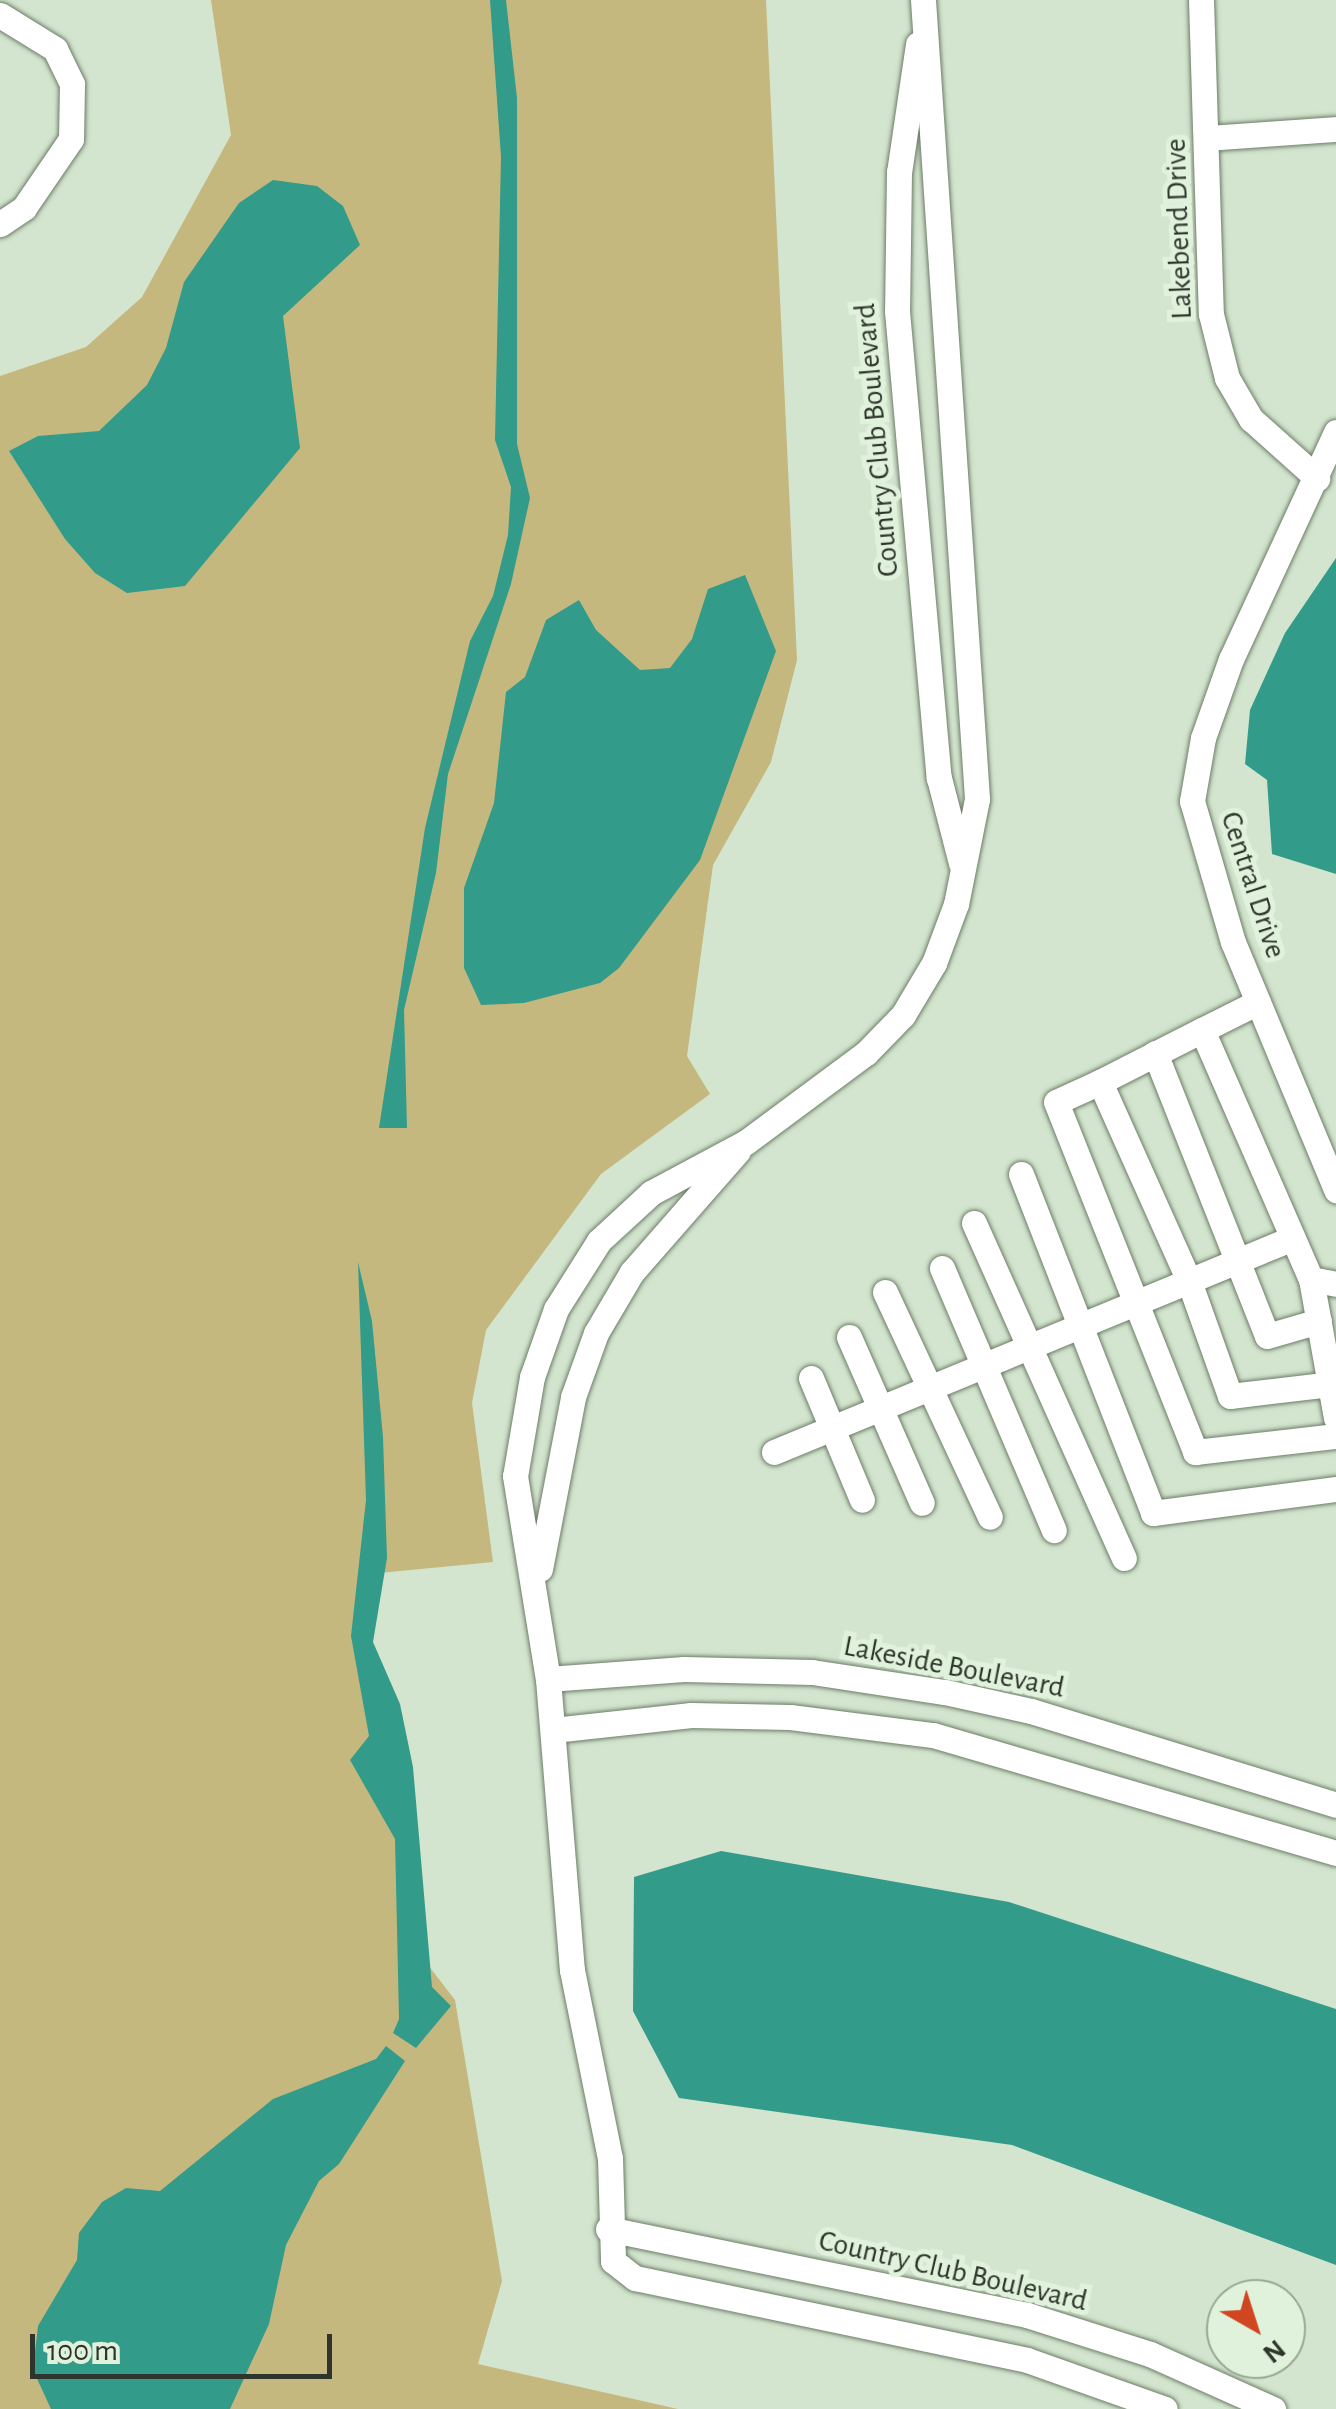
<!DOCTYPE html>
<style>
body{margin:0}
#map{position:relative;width:1336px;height:2409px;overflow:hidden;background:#d3e5ce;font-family:"Alegreya Sans",sans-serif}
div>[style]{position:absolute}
.green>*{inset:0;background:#c5b87f}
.water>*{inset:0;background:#329b89}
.roads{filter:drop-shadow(0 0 2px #6d7d68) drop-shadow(0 0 2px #6d7d68)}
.minor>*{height:25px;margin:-12.5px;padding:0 12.5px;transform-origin:12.5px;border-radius:12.5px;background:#fff}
span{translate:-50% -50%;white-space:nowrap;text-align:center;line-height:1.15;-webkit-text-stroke:10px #e0f2db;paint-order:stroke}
.street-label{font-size:30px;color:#2e352c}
.north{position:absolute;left:1206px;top:2279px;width:100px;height:100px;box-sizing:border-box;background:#e0f2db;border:2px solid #99a695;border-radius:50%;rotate:141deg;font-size:28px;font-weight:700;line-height:40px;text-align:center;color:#2e352c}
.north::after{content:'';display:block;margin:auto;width:35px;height:45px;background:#cf4621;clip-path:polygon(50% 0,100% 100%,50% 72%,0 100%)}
.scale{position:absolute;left:30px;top:2334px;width:302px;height:45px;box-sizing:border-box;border:5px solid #2e352c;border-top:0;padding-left:12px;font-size:30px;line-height:35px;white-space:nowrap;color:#2e352c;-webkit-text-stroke:8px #e0f2db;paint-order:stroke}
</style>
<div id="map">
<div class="green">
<div style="clip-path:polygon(211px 0,766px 0,797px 660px,771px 762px,713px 865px,687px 1056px,710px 1094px,601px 1174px,486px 1330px,472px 1403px,493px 1562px,369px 1574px,363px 1654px,421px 1956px,455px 2000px,502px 2281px,478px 2364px,678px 2409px,0 2409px,0 376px,86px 347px,142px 297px,231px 135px)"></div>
</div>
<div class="water">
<div style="clip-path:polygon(490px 0,506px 0,517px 98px,517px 444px,530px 498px,511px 584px,448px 774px,436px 873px,404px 1010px,407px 1128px,379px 1128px,425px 828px,470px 641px,493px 596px,508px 535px,511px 487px,495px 440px,501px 157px)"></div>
<div style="clip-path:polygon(273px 180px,317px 186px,343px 206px,360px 245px,283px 316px,300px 448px,185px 586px,127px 593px,95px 573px,65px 539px,9px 451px,38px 436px,99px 431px,147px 385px,166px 348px,184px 282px,239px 203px)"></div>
<div style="clip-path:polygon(1336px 558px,1336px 874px,1272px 854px,1267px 780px,1245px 764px,1250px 710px,1285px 633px)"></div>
<div style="clip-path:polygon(745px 575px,776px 651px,700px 860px,619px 968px,600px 983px,524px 1003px,481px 1005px,464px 968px,464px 888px,494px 803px,506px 692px,525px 677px,546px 620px,579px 600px,596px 630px,640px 670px,670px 668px,692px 639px,708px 589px)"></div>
<div style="clip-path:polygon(358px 1262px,372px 1321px,383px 1437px,387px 1558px,373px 1642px,400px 1704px,413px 1767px,432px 1987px,451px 2006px,416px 2048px,393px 2033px,399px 2019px,395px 1839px,350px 1760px,369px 1736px,351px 1636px,366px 1500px)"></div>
<div style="clip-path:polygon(721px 1851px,1009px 1902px,1336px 2009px,1336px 2265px,1012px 2145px,679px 2098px,633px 2011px,634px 1877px)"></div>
<div style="clip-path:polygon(386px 2046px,405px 2061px,339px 2164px,319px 2181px,286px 2245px,269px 2324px,230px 2409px,51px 2409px,33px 2370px,38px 2326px,77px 2260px,79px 2233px,102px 2202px,126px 2188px,160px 2191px,273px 2099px,376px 2059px)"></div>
</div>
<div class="roads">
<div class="minor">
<div style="left:923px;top:0;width:801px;rotate:86.13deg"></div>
<div style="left:977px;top:799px;width:107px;rotate:101.3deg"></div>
<div style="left:956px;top:904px;width:63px;rotate:110.4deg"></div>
<div style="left:934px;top:963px;width:61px;rotate:120.8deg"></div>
<div style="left:903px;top:1015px;width:53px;rotate:134.2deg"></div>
<div style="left:866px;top:1053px;width:149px;rotate:143.4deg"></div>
<div style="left:746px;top:1142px;width:108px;rotate:151.8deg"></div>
<div style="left:651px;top:1193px;width:71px;rotate:137.3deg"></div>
<div style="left:599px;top:1241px;width:80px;rotate:122.3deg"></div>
<div style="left:556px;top:1309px;width:72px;rotate:109.4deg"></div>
<div style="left:532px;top:1377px;width:100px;rotate:99.7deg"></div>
<div style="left:515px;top:1476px;width:206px;rotate:80.8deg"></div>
<div style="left:548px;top:1679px;width:292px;rotate:85.3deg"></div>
<div style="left:572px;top:1970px;width:192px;rotate:78.6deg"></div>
<div style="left:610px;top:2158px;width:103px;rotate:88.3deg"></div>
<div style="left:613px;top:2261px;width:28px;rotate:38deg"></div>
<div style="left:635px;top:2278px;width:400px;rotate:11.8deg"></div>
<div style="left:1027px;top:2360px;width:146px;rotate:19.5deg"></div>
<div style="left:1201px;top:0;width:314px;rotate:88.2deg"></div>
<div style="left:1211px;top:314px;width:66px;rotate:76deg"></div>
<div style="left:1227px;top:378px;width:48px;rotate:59.7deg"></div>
<div style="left:1251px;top:419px;width:89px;rotate:41.8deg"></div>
<div style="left:0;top:15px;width:65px;rotate:31.7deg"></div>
<div style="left:55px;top:49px;width:39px;rotate:64deg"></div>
<div style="left:72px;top:84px;width:55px;rotate:91deg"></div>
<div style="left:71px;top:139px;width:83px;rotate:124.3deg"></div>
<div style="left:24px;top:208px;width:29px;rotate:146deg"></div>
<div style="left:918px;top:44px;width:129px;rotate:98.4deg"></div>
<div style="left:899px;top:172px;width:139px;rotate:90.8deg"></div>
<div style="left:897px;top:311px;width:469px;rotate:84.9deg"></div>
<div style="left:939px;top:778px;width:88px;rotate:75.5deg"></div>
<div style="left:1207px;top:138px;width:129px;rotate:-4deg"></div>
<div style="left:1336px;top:432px;width:250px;rotate:114.8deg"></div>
<div style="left:1231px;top:659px;width:84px;rotate:109.5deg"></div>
<div style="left:1203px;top:738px;width:64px;rotate:99.9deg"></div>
<div style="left:1192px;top:801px;width:147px;rotate:73.8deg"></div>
<div style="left:1233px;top:942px;width:269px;rotate:67.4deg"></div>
<div style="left:1258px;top:1002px;width:63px;rotate:153.4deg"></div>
<div style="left:1202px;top:1030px;width:272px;rotate:66.4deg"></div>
<div style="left:1311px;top:1279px;width:25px;rotate:11deg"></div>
<div style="left:1202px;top:1030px;width:114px;rotate:153deg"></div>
<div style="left:1100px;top:1082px;width:218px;rotate:65.9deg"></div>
<div style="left:1189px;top:1281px;width:122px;rotate:70.4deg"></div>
<div style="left:1230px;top:1396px;width:101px;rotate:-6.8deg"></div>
<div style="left:1155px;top:1053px;width:304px;rotate:68.4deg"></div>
<div style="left:1267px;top:1336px;width:54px;rotate:-16.1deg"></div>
<div style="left:1100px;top:1082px;width:48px;rotate:155.6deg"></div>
<div style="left:1056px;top:1102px;width:377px;rotate:68.3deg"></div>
<div style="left:1195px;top:1452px;width:142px;rotate:-6.5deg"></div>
<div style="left:1021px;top:1174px;width:364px;rotate:68.7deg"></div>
<div style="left:1153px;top:1513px;width:185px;rotate:-7.5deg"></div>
<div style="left:974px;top:1223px;width:367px;rotate:65.9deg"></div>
<div style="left:942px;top:1268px;width:285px;rotate:66.9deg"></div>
<div style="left:1311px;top:1279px;width:141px;rotate:79.8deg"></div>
<div style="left:885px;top:1292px;width:248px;rotate:65deg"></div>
<div style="left:849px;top:1337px;width:181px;rotate:66.3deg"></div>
<div style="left:811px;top:1378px;width:132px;rotate:67.3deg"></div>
<div style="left:774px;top:1452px;width:561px;rotate:-22.41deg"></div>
<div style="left:540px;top:1569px;width:175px;rotate:-79.1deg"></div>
<div style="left:573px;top:1397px;width:68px;rotate:-70.2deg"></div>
<div style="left:596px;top:1333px;width:71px;rotate:-59.5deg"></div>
<div style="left:632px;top:1272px;width:161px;rotate:-48.8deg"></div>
<div style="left:548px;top:1679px;width:136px;rotate:-4.2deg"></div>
<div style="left:684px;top:1669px;width:128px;rotate:1.3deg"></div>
<div style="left:812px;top:1672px;width:134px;rotate:8.6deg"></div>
<div style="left:945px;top:1692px;width:88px;rotate:12.5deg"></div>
<div style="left:1031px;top:1711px;width:319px;rotate:17.1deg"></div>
<div style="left:553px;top:1730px;width:139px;rotate:-6.2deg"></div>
<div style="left:691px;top:1715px;width:99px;rotate:1.2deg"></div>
<div style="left:790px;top:1717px;width:144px;rotate:7.2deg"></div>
<div style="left:933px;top:1735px;width:420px;rotate:16.3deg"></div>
<div style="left:608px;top:2229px;width:428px;rotate:11.6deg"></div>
<div style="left:1027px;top:2315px;width:129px;rotate:17.6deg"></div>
<div style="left:1150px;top:2354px;width:135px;rotate:24.1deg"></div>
</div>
</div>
<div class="street-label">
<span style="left:1179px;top:229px;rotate:-92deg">Lakebend Drive</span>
<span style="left:877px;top:440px;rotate:-95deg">Country Club Boulevard</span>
<span style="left:1253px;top:885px;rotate:72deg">Central Drive</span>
<span style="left:954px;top:1667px;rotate:11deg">Lakeside Boulevard</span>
<span style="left:953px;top:2271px;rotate:13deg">Country Club Boulevard</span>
</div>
<div class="north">N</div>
<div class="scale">100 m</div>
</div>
